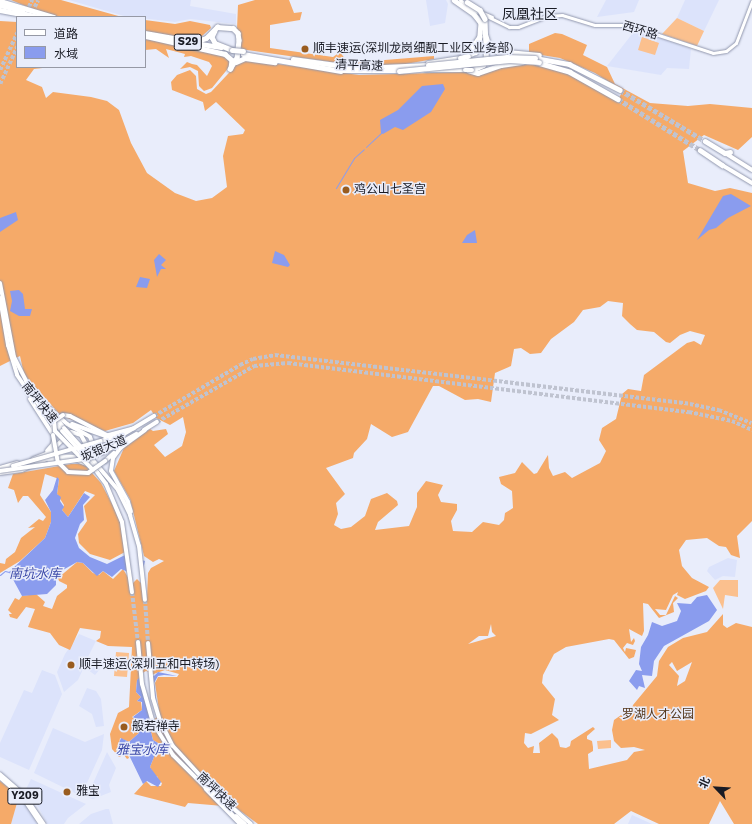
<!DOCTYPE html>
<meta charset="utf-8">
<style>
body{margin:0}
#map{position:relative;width:752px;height:824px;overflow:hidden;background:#e9edfb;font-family:"Work Sans","Noto Sans SC",sans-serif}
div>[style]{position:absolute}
.built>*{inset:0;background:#dce3fb}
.green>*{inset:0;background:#fbc08e}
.forest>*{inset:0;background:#f5aa69}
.water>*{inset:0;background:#8a9cee}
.pier>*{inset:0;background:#e9edfb}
.stream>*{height:1px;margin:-0.5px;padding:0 0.5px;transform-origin:0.5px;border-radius:0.5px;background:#8a9cee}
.primary-tunnel>*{height:3.5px;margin-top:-1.75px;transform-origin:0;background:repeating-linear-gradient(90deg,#bfc3d0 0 3.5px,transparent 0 5.5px)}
.trunk-tunnel>*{height:4px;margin-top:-2px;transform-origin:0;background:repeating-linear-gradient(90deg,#bfc3d0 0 4px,transparent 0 6px)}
.motorway-tunnel>*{height:4.5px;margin-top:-2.25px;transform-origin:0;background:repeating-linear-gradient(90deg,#bfc3d0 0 4.5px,transparent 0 6.5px)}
.roads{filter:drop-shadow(0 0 1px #9298ae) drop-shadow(0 0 1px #9298ae)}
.secondary>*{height:3px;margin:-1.5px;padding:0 1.5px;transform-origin:1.5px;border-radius:1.5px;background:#fff}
.primary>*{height:3.5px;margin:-1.75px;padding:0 1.75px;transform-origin:1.75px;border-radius:1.75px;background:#fff}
.trunk>*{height:4px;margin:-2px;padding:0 2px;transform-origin:2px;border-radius:2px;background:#fff}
.motorway>*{height:4.5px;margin:-2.25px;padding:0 2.25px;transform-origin:2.25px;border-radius:2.25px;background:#fff}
.bridges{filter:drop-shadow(0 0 1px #9298ae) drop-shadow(0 0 1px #9298ae)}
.primary-bridge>*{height:3.5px;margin:-1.75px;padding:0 1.75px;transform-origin:1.75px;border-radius:1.75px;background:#fff}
.trunk-bridge>*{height:4px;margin:-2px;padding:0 2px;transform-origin:2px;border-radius:2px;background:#fff}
.motorway-bridge>*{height:4.5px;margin:-2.25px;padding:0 2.25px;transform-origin:2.25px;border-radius:2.25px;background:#fff}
.dots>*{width:11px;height:11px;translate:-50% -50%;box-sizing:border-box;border:2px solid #e9edfb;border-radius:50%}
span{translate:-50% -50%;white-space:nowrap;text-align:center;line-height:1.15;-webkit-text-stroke:3px #e9edfb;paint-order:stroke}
.shield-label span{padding:1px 3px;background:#e9edfb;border:1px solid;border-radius:3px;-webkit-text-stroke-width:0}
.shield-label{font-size:11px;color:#191b24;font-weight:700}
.street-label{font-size:12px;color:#191b24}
.poi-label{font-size:12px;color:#191b24}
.left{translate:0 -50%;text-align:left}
.park-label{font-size:12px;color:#533519}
.water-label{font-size:13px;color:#3e4ba9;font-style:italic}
.quarter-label{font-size:14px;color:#191b24}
.legend{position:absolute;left:16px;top:16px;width:130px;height:52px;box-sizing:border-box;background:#e9edfb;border:1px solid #9699a5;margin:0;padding:5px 7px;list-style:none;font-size:12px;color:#191b24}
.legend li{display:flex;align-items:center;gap:8px;height:20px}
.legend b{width:20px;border:1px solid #9699a5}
.north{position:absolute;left:696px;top:768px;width:40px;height:40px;-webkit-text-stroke:3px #e9edfb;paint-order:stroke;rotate:295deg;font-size:11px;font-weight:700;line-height:16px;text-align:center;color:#191b24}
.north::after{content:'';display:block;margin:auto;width:14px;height:18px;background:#191b24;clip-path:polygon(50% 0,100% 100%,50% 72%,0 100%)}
</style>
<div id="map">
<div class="built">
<div style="clip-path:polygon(69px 0,191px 0,190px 6px,236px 14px,236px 24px,190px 19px,175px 22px,124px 16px)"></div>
<div style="clip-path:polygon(426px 0,446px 0,448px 4px,445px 23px,430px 26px)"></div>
<div style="clip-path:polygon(606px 0,639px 0,634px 12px,597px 17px)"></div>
<div style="clip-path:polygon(685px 0,719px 0,704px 31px,677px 18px)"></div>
<div style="clip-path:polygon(636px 29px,691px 49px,689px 69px,667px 68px,661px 75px,607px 66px)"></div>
<div style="clip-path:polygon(728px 558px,737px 560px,735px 577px,723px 576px,715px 580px,707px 571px,709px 567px)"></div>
<div style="clip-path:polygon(79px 634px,96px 641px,87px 659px,100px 669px,95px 675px,84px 667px,78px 680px,64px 692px,57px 672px,65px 654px)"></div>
<div style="clip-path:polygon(42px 670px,55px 675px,62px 694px,29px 770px,0 757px,0 743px,24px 690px,32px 693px)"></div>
<div style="clip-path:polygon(87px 688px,96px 691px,101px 699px,104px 726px,96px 727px,92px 714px,79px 706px)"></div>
<div style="clip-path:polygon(53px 728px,85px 742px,104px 734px,102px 750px,81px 796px,34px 773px)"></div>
<div style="clip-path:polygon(107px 752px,116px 768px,109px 785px,111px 792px,93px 799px,87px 797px)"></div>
<div style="clip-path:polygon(31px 779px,86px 804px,68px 818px,64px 824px,47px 824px,39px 808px,25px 791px)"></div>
<div style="clip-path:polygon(19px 796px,30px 812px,37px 824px,11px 824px)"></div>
<div style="clip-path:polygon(106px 809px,109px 809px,113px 824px,79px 824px,91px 814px)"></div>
<div style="clip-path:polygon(632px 815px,652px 824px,628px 824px)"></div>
</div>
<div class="green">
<div style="clip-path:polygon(677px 18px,704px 31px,697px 46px,662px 34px)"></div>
<div style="clip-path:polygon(642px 37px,659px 43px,655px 55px,638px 50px)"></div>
<div style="clip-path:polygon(720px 580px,738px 580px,738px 597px,725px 595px,723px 609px,713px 588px)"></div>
<div style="clip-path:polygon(116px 652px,129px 653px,127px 677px,114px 676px)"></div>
<div style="clip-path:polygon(611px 740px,611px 748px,598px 749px,597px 741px)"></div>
</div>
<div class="forest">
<div style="clip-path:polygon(11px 0,61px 0,122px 17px,59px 17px,35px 10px)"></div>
<div style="clip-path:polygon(255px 0,289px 0,294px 13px,302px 12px,300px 20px,270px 25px,270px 48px,333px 57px,340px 52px,348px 63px,434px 56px,434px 59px,400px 65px,359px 66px,240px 49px,241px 37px,237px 29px,238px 5px)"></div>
<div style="clip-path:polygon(145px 20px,175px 24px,190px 21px,210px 25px,211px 28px,202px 36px,192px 39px,145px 32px)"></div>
<div style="clip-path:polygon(evenodd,0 21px,17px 22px,17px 67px,51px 67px,34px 69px,26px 80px,42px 87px,46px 98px,53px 92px,91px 97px,107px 101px,119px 110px,131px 143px,147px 173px,175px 193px,196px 201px,212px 198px,227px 187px,223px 156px,228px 136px,243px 134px,245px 130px,216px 102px,205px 111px,203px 102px,172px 90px,171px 82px,177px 75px,190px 70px,196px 76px,197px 89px,206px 94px,211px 92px,242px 59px,359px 75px,468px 72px,475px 75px,505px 66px,533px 64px,560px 70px,617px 101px,623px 91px,595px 73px,560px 58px,529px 53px,529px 44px,555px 33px,562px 34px,587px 45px,583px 55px,607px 67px,615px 84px,650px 103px,688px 106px,710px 104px,752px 108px,752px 137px,738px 150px,704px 135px,683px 151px,688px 183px,715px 191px,730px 188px,752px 193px,752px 521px,737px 536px,740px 558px,731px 555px,726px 547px,719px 546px,707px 538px,686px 540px,679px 550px,682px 566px,692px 578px,709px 587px,706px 591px,685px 599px,677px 595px,678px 592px,673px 595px,666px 610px,655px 609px,660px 615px,666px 615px,675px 596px,678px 598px,673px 603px,674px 612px,659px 618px,648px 604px,643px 603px,644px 631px,642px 636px,629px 629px,631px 642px,634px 638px,635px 641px,633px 645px,627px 643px,623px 648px,625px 652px,626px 648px,636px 650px,634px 657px,629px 659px,614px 640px,609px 639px,566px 647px,554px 654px,543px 675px,542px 683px,555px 699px,552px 715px,559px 720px,531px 734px,525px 733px,524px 743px,528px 748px,534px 746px,533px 753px,540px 753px,539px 743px,552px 733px,558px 739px,560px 747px,566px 748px,570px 746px,571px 741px,593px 727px,595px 729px,587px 736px,587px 739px,592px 741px,593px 747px,593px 751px,588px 754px,589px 769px,627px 760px,634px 752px,645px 750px,634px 747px,621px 748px,614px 741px,612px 730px,614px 720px,624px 713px,630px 715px,633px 705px,657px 676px,659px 661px,668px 647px,683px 638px,707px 632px,723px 614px,723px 625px,727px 628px,736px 623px,752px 627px,752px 824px,734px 824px,720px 801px,709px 824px,659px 824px,631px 811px,614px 824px,258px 824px,235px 807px,188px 803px,185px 807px,134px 794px,146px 781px,151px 786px,161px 786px,162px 783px,159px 781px,157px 776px,155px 776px,150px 767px,156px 752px,166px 753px,168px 749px,153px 740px,150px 728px,151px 718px,159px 710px,155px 683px,158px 677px,177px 677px,179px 674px,165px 670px,137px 680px,136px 692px,141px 697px,137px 701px,141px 702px,142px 710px,132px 717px,138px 722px,139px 733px,129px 742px,120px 738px,119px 744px,127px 751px,129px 758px,127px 759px,124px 755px,119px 757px,112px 749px,110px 734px,118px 713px,129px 707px,132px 647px,108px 646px,96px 641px,100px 638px,101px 631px,80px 628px,70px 650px,59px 645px,50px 633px,28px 627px,35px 609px,26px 607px,17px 619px,10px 617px,9px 614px,12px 614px,8px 610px,15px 598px,19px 600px,22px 596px,36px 594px,45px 602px,43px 606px,52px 609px,57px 596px,67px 588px,67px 585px,59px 581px,58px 578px,77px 562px,83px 563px,93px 573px,99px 575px,103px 571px,113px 579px,123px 569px,129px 579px,129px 590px,133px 591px,133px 583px,137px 579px,142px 584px,143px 601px,147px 598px,148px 573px,151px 568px,164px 561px,159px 559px,153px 562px,144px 556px,130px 499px,114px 471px,124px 448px,150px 429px,153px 431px,166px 429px,168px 434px,154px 445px,165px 457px,182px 446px,186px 432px,183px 417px,170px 425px,156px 418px,151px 410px,133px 423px,105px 431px,61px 416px,24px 374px,20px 356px,0 366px,0 21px,608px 301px,623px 303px,622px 316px,630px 324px,637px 330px,654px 332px,666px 342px,670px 343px,680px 335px,690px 331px,705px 335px,701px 345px,694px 341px,687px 343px,644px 375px,641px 391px,628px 389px,622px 394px,616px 419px,602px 428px,599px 440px,606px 451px,600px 463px,572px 478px,565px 472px,553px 476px,549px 468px,548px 455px,537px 473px,534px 474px,522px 462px,515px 473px,499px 477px,501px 484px,512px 491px,513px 508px,505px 513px,504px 520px,499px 525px,483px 522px,472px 532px,453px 531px,451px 521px,457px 510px,457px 504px,441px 502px,438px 495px,443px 485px,426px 481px,417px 493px,417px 507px,409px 526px,375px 530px,378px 522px,398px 505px,397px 501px,387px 493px,371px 499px,365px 516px,351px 527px,341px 529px,334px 525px,338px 514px,336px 503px,345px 494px,326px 468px,353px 458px,354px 453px,367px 439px,371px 424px,392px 437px,408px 432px,433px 386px,439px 386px,465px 400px,478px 399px,491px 402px,495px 373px,511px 366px,514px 349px,521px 348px,530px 354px,541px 353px,551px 339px,574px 322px,583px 310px,600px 307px,608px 301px,0 21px,491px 624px,492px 632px,496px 636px,468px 644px,479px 636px,488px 636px,491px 624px,0 21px,672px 662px,677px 671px,692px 662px,685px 681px,677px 686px,679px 676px,669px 665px,672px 662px)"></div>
<div style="clip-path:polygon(145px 39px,220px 53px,229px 59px,230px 66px,212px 88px,204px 91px,199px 86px,198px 71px,190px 67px,180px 69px,187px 62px,192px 64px,197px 65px,207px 76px,212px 66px,209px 62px,191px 56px,184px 57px,185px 54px,166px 49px,169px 58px,156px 49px,145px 50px)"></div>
<div style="clip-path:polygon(71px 464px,84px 464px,101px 483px,119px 517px,125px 552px,110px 560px,90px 554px,79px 543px,78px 534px,87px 521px,84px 506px,95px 495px,85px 491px,68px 517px,62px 510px,64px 505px,57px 494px,59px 479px,45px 474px,40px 495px,51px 512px,51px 522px,45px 538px,20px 561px,0 573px,0 563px,5px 564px,6px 559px,15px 552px,21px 538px,35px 527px,28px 528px,39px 519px,43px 521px,46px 517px,28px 496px,23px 496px,18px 503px,14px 490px,8px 488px,13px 474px)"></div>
<div style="clip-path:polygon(0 781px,19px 796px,11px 824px,0 824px)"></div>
</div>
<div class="water">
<div style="clip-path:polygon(443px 84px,445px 89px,431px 112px,403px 130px,395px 127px,383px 134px,381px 133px,380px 120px,398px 110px,422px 86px)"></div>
<div style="clip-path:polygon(731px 194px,751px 206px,728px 218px,716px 228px,709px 230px,697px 240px,723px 196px)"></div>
<div style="clip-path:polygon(16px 212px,18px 220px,0 232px,0 218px)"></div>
<div style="clip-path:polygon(475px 230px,477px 243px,462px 243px,467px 235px)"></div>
<div style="clip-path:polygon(275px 251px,284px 255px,290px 265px,288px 267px,272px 263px)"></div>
<div style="clip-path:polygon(159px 254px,166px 260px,161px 265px,166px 269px,161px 269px,157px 277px,154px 260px)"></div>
<div style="clip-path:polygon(140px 277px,150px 279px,147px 288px,136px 287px)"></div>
<div style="clip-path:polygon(19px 290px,23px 294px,25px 309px,32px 309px,30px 316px,19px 316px,10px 311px,12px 301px,10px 291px)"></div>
<div style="clip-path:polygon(57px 477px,59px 479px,57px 494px,61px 497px,60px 501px,64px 507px,62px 510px,68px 517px,84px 493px,90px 497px,83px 505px,84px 520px,80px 524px,75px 538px,79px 548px,90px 557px,107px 564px,125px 555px,145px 561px,143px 570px,128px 572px,121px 569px,112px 577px,103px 571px,97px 576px,83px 563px,77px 562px,56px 574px,56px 585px,47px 594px,22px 596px,9px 572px,45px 538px,51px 522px,51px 512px,45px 500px,53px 490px)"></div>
<div style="clip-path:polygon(707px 595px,717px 610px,709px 621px,664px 646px,654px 661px,652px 676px,642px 675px,645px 688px,639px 686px,637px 690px,629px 681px,636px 670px,642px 671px,639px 664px,641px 647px,648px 635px,652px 622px,662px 626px,677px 621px,681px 611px,677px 603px,691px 604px,697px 597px)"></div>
<div style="clip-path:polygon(158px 672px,177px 676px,164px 675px,158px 676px,154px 683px,157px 705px,150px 728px,153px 740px,168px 749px,166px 753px,161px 750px,156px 752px,150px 767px,161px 782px,158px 787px,147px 781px,143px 784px,127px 751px,119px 743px,121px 738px,129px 742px,139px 733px,138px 722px,133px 717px,142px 710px,142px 702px,137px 701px,141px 697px,136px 692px,137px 680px,140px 677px,154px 676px)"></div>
</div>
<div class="pier">
<div style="clip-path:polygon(125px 553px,142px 558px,140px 575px,127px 574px)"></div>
<div style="clip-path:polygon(146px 671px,149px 672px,160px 715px,153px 720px,152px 724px,139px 675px)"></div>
</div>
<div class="stream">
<div style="left:366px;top:147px;width:21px;rotate:-43deg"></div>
<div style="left:336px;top:188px;width:35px;rotate:-59deg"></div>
<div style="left:354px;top:158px;width:13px;rotate:-42deg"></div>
<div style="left:0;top:575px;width:6px;rotate:-39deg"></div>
<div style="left:5px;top:571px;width:4px;rotate:14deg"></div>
</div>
<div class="primary-tunnel">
<div style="left:32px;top:12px;width:13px;rotate:-63deg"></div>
<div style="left:24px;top:17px;width:19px;rotate:-65deg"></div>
<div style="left:0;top:70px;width:41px;rotate:-65.3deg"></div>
<div style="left:0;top:84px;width:41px;rotate:-65.3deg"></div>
<div style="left:154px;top:416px;width:100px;rotate:-30.7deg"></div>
<div style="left:240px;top:365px;width:14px;rotate:-25deg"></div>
<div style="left:253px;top:359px;width:22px;rotate:-10deg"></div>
<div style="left:275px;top:355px;width:418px;rotate:6.7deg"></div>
<div style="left:690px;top:404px;width:30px;rotate:12deg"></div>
<div style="left:719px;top:410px;width:35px;rotate:22deg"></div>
<div style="left:157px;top:422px;width:112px;rotate:-30deg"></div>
<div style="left:254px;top:366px;width:34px;rotate:-5deg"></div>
<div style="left:288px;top:363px;width:404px;rotate:7deg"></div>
<div style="left:689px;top:412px;width:44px;rotate:11.8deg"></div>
<div style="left:732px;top:421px;width:22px;rotate:24deg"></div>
</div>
<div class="trunk-tunnel">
<div style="left:132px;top:592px;width:50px;rotate:83.2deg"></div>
<div style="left:145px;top:600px;width:43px;rotate:86deg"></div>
</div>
<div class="motorway-tunnel">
<div style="left:620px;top:90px;width:99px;rotate:31deg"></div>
<div style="left:618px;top:99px;width:97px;rotate:31.9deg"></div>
</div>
<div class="roads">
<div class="secondary">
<div style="left:460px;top:0;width:11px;rotate:34deg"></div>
<div style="left:468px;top:7px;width:46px;rotate:26deg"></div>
<div style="left:509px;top:27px;width:9px"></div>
<div style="left:518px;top:27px;width:30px;rotate:-21deg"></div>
<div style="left:546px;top:16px;width:16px;rotate:-4deg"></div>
<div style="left:562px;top:15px;width:34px;rotate:17deg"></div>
<div style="left:595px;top:25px;width:33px"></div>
<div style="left:628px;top:25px;width:89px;rotate:18.2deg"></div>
<div style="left:713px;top:53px;width:13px;rotate:-9deg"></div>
<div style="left:726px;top:51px;width:13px;rotate:-39deg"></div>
<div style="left:736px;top:43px;width:45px;rotate:-69.1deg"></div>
<div style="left:481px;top:12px;width:12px;rotate:24deg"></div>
</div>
<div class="primary">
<div style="left:144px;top:430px;width:15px;rotate:-32deg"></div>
<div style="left:101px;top:441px;width:24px;rotate:-17deg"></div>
<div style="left:124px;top:434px;width:35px;rotate:-31deg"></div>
<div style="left:104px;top:452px;width:37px;rotate:-29deg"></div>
<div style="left:0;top:774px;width:33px;rotate:41deg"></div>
<div style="left:25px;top:796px;width:34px;rotate:56deg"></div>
<div style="left:0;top:777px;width:30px;rotate:41deg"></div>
<div style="left:23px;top:797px;width:32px;rotate:56deg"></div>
</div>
<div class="trunk">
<div style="left:725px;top:153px;width:32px;rotate:32deg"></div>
<div style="left:722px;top:165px;width:35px;rotate:31deg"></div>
<div style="left:0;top:283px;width:75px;rotate:79.3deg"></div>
<div style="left:14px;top:357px;width:27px;rotate:63deg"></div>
<div style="left:26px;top:381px;width:28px;rotate:52deg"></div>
<div style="left:0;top:298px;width:48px;rotate:80.3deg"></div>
<div style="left:8px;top:345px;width:31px;rotate:73deg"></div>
<div style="left:17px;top:375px;width:22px;rotate:56deg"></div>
<div style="left:29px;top:393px;width:50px;rotate:49deg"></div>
<div style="left:30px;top:399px;width:40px;rotate:57.1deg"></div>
<div style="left:42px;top:402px;width:33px;rotate:41deg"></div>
<div style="left:67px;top:424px;width:26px;rotate:29deg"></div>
<div style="left:90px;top:437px;width:11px;rotate:68deg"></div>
<div style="left:94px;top:447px;width:9px;rotate:122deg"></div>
<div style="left:42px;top:411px;width:16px;rotate:52deg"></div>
<div style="left:52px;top:424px;width:11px;rotate:75deg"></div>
<div style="left:55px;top:435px;width:9px;rotate:103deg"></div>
<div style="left:53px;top:444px;width:9px;rotate:131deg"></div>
<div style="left:63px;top:415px;width:7px;rotate:8deg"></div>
<div style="left:70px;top:416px;width:42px;rotate:27.2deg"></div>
<div style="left:55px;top:417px;width:14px;rotate:51deg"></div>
<div style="left:72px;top:424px;width:35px;rotate:20deg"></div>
<div style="left:105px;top:436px;width:30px;rotate:-15deg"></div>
<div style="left:121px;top:447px;width:14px;rotate:126deg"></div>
<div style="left:113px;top:458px;width:13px;rotate:99deg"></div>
<div style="left:111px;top:471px;width:35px;rotate:61deg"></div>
<div style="left:128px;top:502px;width:10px;rotate:73deg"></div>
<div style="left:119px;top:449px;width:32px;rotate:-36deg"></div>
<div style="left:91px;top:458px;width:42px;rotate:49.8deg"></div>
<div style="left:118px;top:490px;width:28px;rotate:64deg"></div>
<div style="left:130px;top:515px;width:32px;rotate:74deg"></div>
<div style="left:139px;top:546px;width:54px;rotate:83.7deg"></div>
<div style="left:33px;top:459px;width:17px;rotate:-21deg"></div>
<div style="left:49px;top:453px;width:30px;rotate:-44deg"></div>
<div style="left:71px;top:432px;width:10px;rotate:17deg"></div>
<div style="left:81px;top:435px;width:15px;rotate:62deg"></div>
<div style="left:49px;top:460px;width:22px;rotate:-5deg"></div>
<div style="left:71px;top:458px;width:17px;rotate:21deg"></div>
<div style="left:88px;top:460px;width:30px;rotate:53deg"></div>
<div style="left:106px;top:484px;width:41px;rotate:67.2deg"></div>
<div style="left:122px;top:522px;width:71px;rotate:81.9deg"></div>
<div style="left:105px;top:461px;width:12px;rotate:-42deg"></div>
<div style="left:0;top:468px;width:18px;rotate:-16deg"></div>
<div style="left:0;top:473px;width:22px;rotate:-8deg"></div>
<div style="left:22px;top:470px;width:35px;rotate:-24deg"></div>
<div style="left:54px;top:456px;width:28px;rotate:2deg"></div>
<div style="left:138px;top:642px;width:42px;rotate:84.6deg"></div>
<div style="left:142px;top:684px;width:41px;rotate:74.2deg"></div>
<div style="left:153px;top:723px;width:38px;rotate:58deg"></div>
<div style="left:173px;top:755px;width:48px;rotate:45deg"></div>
<div style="left:148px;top:643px;width:55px;rotate:84.8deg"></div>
<div style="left:153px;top:698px;width:24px;rotate:73deg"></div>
<div style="left:160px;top:721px;width:28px;rotate:63deg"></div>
<div style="left:173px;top:746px;width:65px;rotate:47.5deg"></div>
<div style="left:217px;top:794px;width:45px;rotate:41.4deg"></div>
<div style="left:236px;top:816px;width:12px;rotate:42deg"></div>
</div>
<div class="motorway">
<div style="left:454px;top:0;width:24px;rotate:35deg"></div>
<div style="left:474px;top:14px;width:11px;rotate:52deg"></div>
<div style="left:481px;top:23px;width:23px;rotate:95deg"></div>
<div style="left:479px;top:46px;width:7px;rotate:117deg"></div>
<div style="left:476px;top:52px;width:9px;rotate:153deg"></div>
<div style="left:0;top:1px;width:56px;rotate:16.5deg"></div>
<div style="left:0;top:5px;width:23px;rotate:13deg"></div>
<div style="left:0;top:10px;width:20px;rotate:11deg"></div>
<div style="left:17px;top:12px;width:23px;rotate:13deg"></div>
<div style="left:485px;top:19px;width:38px;rotate:88deg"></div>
<div style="left:215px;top:31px;width:7px;rotate:117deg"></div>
<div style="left:212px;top:37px;width:7px;rotate:63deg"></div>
<div style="left:215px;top:43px;width:18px;rotate:22deg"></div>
<div style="left:145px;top:33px;width:27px;rotate:10deg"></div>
<div style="left:485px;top:33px;width:13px;rotate:72deg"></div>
<div style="left:489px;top:45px;width:10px;rotate:37deg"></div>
<div style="left:497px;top:51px;width:42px;rotate:5.4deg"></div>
<div style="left:146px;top:36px;width:81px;rotate:12.8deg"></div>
<div style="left:225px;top:54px;width:9px;rotate:41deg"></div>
<div style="left:232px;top:60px;width:8px;rotate:97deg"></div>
<div style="left:170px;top:38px;width:27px;rotate:6deg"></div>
<div style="left:197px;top:41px;width:9px;rotate:-18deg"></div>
<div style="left:206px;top:38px;width:16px;rotate:-45deg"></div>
<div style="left:217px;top:27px;width:16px;rotate:4deg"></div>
<div style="left:233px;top:28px;width:7px;rotate:45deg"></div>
<div style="left:238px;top:33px;width:7px;rotate:82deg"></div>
<div style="left:239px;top:40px;width:18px;rotate:96deg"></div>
<div style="left:237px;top:58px;width:13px;rotate:122deg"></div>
<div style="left:195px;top:43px;width:26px;rotate:9deg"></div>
<div style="left:243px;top:54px;width:99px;rotate:9.8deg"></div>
<div style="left:341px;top:71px;width:62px"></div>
<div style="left:464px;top:58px;width:26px;rotate:-54deg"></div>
<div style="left:535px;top:58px;width:35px;rotate:10deg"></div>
<div style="left:569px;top:64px;width:57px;rotate:27deg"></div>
<div style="left:293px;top:59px;width:67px;rotate:7.8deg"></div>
<div style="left:359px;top:68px;width:69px;rotate:-2.5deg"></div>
<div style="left:236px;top:62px;width:10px;rotate:-24deg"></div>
<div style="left:245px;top:58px;width:30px;rotate:8deg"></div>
<div style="left:536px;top:62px;width:35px;rotate:16deg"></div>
<div style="left:570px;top:72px;width:55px;rotate:29.4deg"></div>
<div style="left:428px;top:63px;width:32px;rotate:-9deg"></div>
<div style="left:426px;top:70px;width:39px"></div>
<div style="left:468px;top:70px;width:10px;rotate:17deg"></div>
<div style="left:478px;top:73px;width:24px;rotate:-19deg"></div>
<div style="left:501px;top:65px;width:22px;rotate:-8deg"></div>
<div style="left:472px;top:70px;width:12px;rotate:-24deg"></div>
<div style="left:705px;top:141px;width:23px;rotate:31deg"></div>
<div style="left:725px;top:153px;width:5px;rotate:-11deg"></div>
<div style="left:700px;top:150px;width:27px;rotate:34deg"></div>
<div style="left:206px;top:788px;width:50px;rotate:45.8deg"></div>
</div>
</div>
<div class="bridges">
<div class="primary-bridge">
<div style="left:92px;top:457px;width:13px;rotate:-23deg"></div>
<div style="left:13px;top:466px;width:91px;rotate:-15.9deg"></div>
<div style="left:0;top:471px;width:85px;rotate:-8.1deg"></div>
</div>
<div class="trunk-bridge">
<div style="left:63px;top:415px;width:11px;rotate:146deg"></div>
<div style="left:54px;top:421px;width:10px;rotate:84deg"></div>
<div style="left:55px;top:431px;width:54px;rotate:45.7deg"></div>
<div style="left:64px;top:428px;width:40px;rotate:48deg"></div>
<div style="left:62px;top:431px;width:39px;rotate:48deg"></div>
<div style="left:53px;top:435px;width:27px;rotate:80deg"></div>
<div style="left:58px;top:462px;width:14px;rotate:45deg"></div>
<div style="left:68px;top:472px;width:20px;rotate:3deg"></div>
<div style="left:88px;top:473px;width:21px;rotate:-35deg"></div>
<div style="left:88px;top:448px;width:11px;rotate:56deg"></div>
</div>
<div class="motorway-bridge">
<div style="left:467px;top:2px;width:15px;rotate:32deg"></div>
<div style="left:480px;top:10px;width:10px;rotate:61deg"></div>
<div style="left:232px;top:50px;width:11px;rotate:5deg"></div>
<div style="left:460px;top:58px;width:8px;rotate:-14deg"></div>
<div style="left:428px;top:65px;width:79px;rotate:-5.8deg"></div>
<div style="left:507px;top:57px;width:28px;rotate:2deg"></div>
<div style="left:465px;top:70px;width:7px"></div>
<div style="left:399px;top:71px;width:111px;rotate:-5.7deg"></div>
<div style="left:509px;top:60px;width:30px;rotate:4deg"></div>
</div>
</div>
<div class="dots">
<div style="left:305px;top:49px;background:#995c1f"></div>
<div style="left:346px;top:190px;background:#995c1f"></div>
<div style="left:71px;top:665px;background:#995c1f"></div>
<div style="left:124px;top:727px;background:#995c1f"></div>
<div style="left:67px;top:792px;background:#995c1f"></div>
</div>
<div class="shield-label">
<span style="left:188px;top:42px">S29</span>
<span style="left:25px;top:796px">Y209</span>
</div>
<div class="street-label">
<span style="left:640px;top:31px;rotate:16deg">西环路</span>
<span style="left:359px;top:66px;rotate:2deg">清平高速</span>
<span style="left:39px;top:403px;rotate:51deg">南坪快速</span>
<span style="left:104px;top:449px;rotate:-23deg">坂银大道</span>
<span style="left:216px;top:792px;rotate:44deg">南坪快速</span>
</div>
<div class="poi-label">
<span class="left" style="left:313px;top:49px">顺丰速运(深圳龙岗细靓工业区业务部)</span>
<span class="left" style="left:354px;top:190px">鸡公山七圣宫</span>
<span class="left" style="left:79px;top:665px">顺丰速运(深圳五和中转场)</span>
<span class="left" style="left:132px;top:727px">般若禅寺</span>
<span class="left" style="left:76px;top:792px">雅宝</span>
</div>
<div class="park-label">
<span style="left:658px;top:715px">罗湖人才公园</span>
</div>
<div class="water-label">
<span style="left:35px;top:574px">南坑水库</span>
<span style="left:142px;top:750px">雅宝水库</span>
</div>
<div class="quarter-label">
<span style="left:530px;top:14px">凤凰社区</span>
</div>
<ul class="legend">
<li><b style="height:5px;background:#fff"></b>道路</li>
<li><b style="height:11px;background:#8a9cee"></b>水域</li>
</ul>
<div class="north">北</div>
</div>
